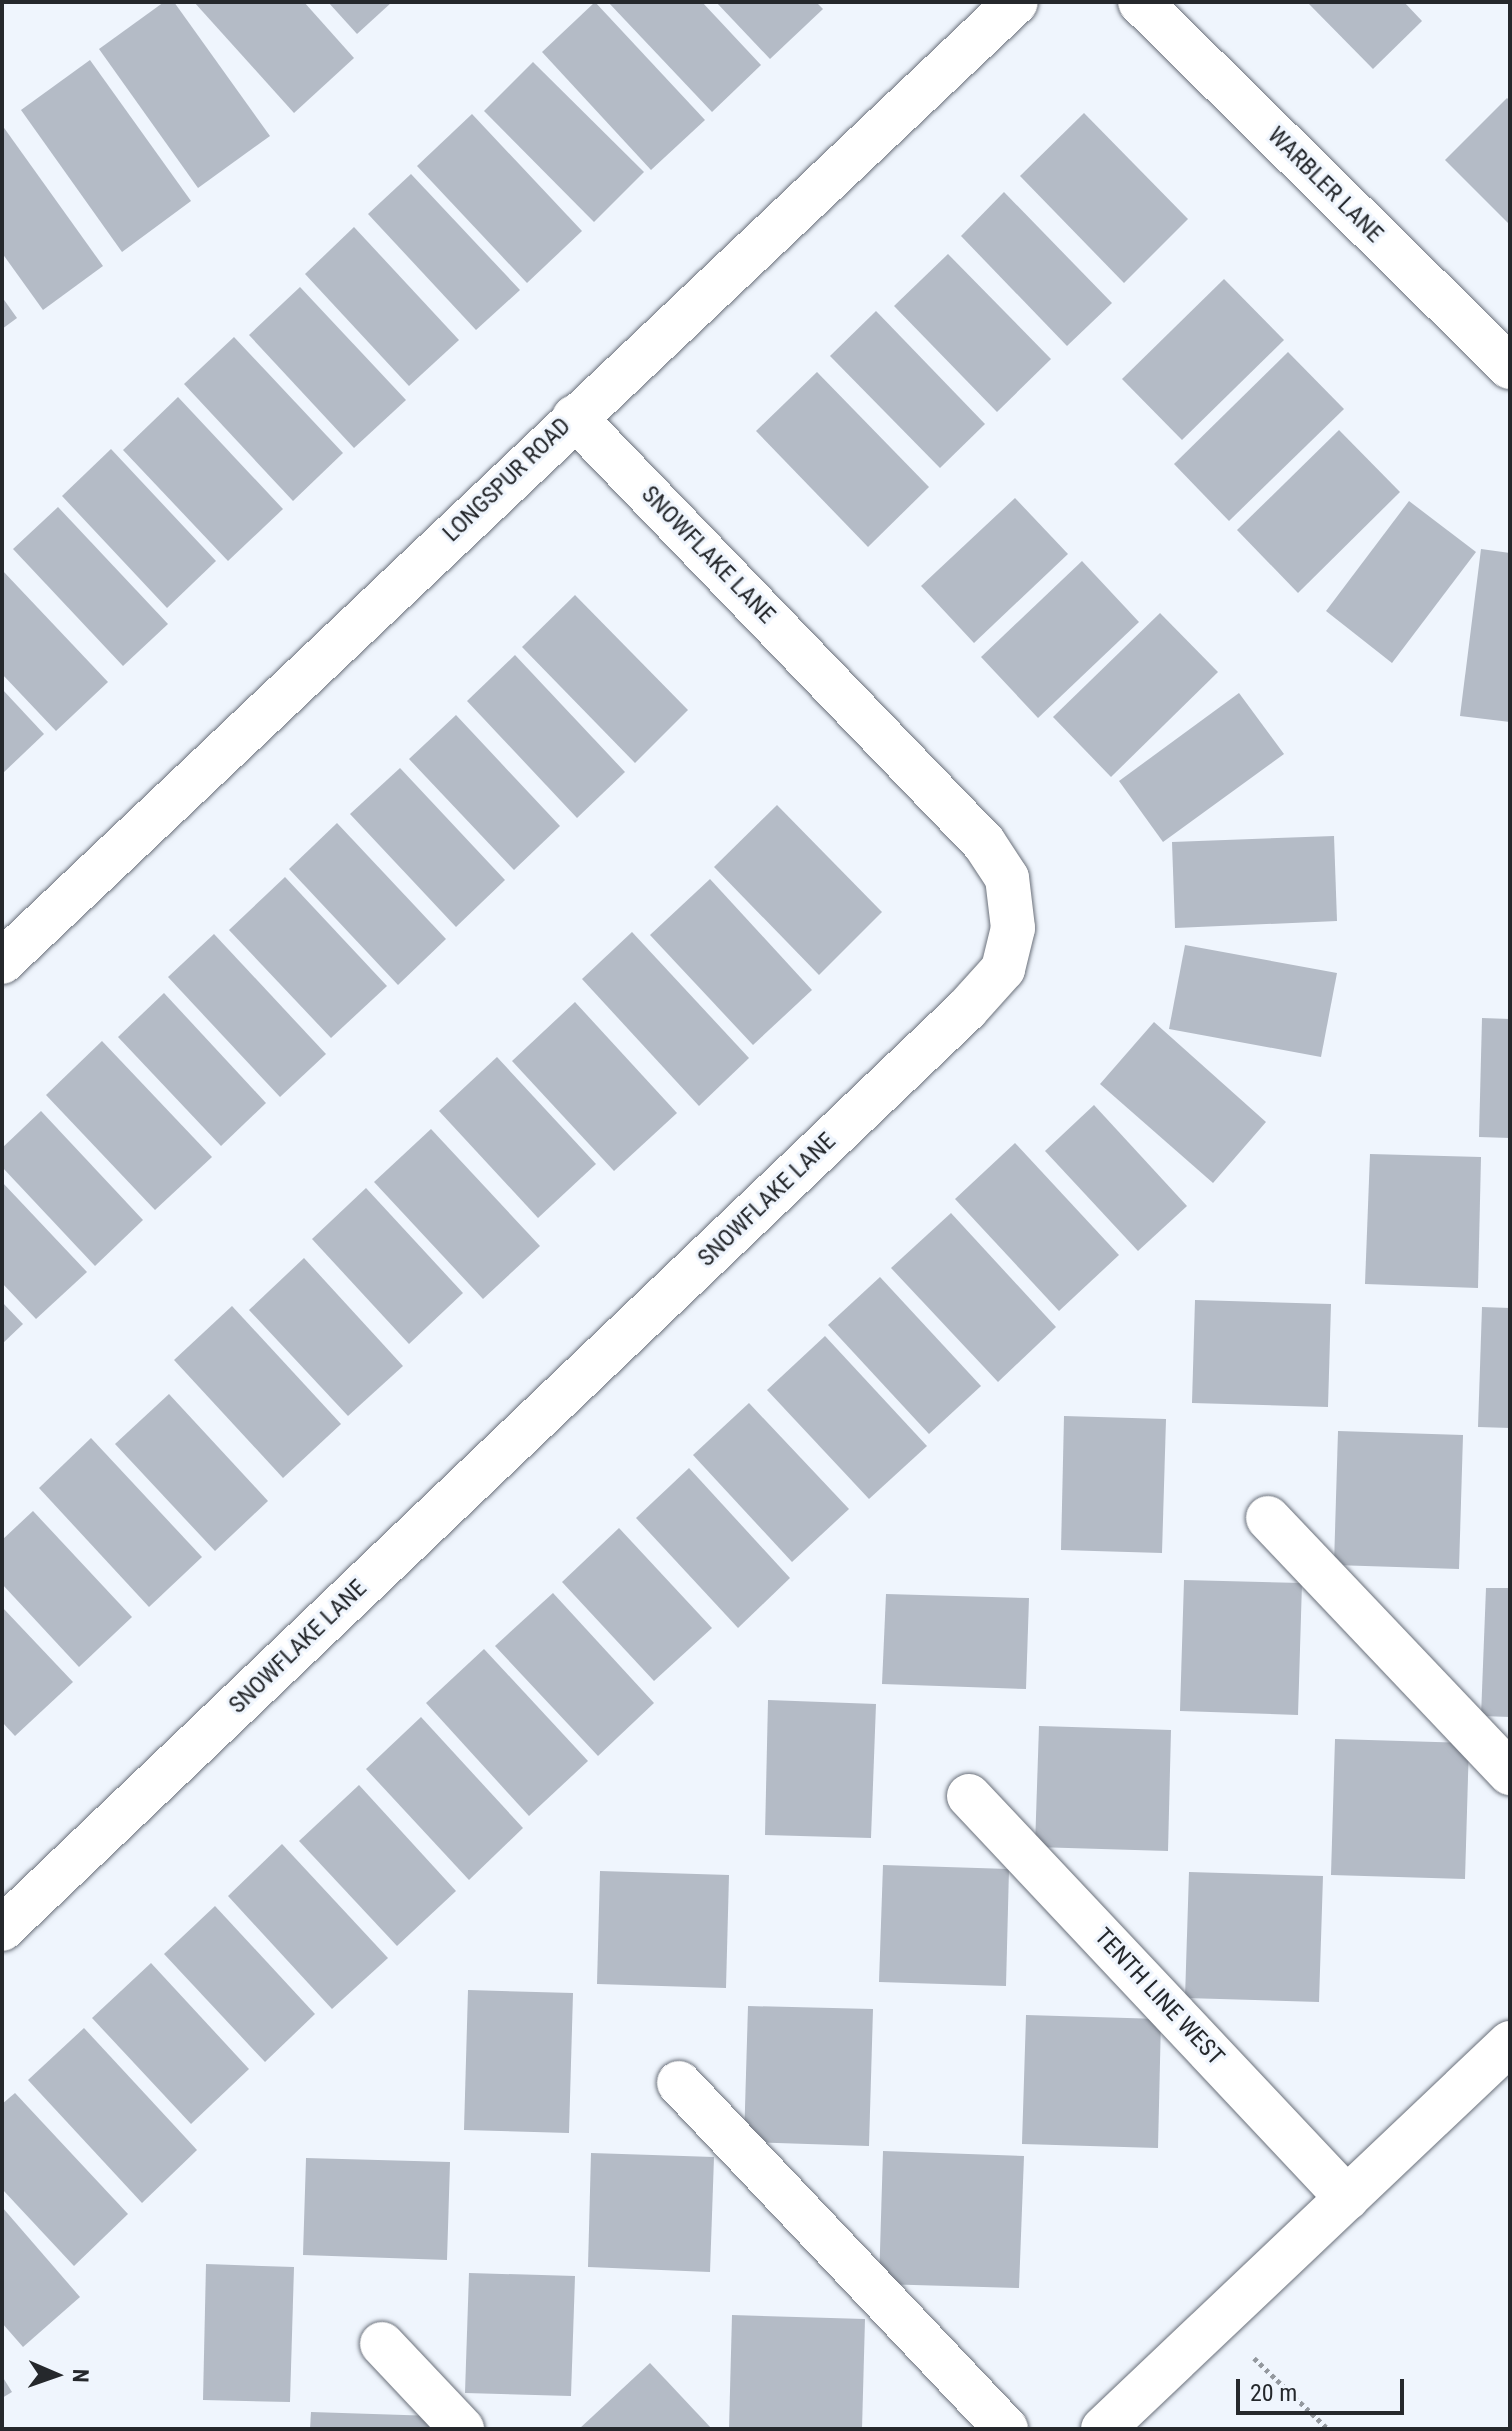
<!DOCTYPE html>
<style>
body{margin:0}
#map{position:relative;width:1512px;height:2431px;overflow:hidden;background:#eff5fd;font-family:"Roboto Condensed",sans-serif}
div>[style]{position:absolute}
.building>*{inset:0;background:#b4bbc6}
.path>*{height:5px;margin-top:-2.5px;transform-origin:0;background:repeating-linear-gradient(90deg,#93989e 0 4px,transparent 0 8px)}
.roads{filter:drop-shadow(0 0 2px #6b717b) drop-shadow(0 0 2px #6b717b)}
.minor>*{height:44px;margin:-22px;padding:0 22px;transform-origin:22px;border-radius:22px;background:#fff}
span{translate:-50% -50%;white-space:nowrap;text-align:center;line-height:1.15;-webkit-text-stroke:6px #eff5fd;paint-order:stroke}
.street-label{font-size:24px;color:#25282c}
.frame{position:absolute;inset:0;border:4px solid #25282c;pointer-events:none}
.north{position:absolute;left:16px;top:2335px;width:80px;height:80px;-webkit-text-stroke:6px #eff5fd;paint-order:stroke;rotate:92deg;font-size:22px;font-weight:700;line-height:32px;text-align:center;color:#25282c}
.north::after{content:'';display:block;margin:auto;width:28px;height:36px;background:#25282c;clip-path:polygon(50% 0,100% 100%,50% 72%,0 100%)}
.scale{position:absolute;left:1236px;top:2379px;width:168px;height:36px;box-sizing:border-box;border:4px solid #25282c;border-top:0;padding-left:10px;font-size:24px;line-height:28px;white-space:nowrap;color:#25282c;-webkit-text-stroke:6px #eff5fd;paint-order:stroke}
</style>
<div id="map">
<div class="building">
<div style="clip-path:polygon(164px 2px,174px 2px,270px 136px,198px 188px,99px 49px)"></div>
<div style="clip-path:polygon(194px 2px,304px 2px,354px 58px,294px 113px)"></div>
<div style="clip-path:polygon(328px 2px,392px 2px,357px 34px)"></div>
<div style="clip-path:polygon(595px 2px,705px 120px,651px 170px,542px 52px)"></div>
<div style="clip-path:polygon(608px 2px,702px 2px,761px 65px,712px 112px)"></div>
<div style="clip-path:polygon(716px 2px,816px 2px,823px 9px,770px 59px)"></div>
<div style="clip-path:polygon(1307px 2px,1404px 2px,1422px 21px,1373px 69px)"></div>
<div style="clip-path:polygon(90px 60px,191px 201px,122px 252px,21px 110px)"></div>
<div style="clip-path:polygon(533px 62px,644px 172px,594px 222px,484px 111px)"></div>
<div style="clip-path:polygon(1507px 98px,1510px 101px,1510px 225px,1445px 160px)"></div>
<div style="clip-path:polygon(1084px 113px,1188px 219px,1124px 283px,1020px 176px)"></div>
<div style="clip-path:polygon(472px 114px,582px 231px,527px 283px,417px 166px)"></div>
<div style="clip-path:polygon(2px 125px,103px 266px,43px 310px,2px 253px)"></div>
<div style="clip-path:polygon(411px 174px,520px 290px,476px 330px,368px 214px)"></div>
<div style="clip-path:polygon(1004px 192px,1112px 303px,1067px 346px,961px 236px)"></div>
<div style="clip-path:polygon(354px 227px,459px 340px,409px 386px,305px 274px)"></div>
<div style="clip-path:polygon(948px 254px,1051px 359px,997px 412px,894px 306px)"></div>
<div style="clip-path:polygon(1224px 279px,1284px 340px,1182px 440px,1122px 379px)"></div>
<div style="clip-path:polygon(300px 287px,406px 400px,354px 448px,249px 335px)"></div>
<div style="clip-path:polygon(2px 297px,17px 318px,2px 329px)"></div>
<div style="clip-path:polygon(876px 311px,985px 424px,940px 468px,830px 356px)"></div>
<div style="clip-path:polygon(234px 337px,343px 453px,293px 501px,184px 384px)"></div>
<div style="clip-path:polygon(1288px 352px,1344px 409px,1229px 521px,1174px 464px)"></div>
<div style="clip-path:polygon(817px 372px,929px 487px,868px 547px,756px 431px)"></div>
<div style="clip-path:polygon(178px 397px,283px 509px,228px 561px,123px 450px)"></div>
<div style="clip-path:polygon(1339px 430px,1400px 492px,1298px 593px,1237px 530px)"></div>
<div style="clip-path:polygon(111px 449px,216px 561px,167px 608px,62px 496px)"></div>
<div style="clip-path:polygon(1015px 498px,1068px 554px,974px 643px,921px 586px)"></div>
<div style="clip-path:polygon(1409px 501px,1476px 552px,1392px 663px,1326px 611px)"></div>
<div style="clip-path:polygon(58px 507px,168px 624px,123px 666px,13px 549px)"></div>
<div style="clip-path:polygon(1481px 549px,1510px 553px,1510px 722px,1460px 716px)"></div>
<div style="clip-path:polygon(1082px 561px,1139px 622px,1038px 718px,981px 657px)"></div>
<div style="clip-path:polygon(2px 570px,108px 682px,56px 731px,2px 674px)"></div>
<div style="clip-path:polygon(575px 595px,688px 710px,635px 763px,522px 647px)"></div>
<div style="clip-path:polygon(1160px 613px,1218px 672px,1111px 777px,1053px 717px)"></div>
<div style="clip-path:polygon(515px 655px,625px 772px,577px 818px,467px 701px)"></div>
<div style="clip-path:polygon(2px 689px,44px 734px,2px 774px)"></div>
<div style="clip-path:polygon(1239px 693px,1284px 754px,1163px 842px,1119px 781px)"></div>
<div style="clip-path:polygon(456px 715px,560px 826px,514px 870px,409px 759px)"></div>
<div style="clip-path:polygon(400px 768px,505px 880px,456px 927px,350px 814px)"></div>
<div style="clip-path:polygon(777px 805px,882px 912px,819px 975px,714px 867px)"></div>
<div style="clip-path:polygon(337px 823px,446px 939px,398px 985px,289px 869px)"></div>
<div style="clip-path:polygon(1334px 836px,1337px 921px,1175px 928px,1172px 842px)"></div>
<div style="clip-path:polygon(285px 877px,387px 986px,331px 1038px,229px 930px)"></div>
<div style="clip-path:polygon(710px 879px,812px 990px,753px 1045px,650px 935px)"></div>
<div style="clip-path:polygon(632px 932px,749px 1058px,699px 1106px,582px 979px)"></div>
<div style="clip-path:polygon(214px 934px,326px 1054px,280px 1097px,168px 977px)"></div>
<div style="clip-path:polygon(1185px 945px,1337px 973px,1321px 1057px,1169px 1029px)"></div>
<div style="clip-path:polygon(164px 993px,266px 1103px,221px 1146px,118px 1037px)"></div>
<div style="clip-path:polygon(575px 1002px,677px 1113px,614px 1171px,512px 1061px)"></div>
<div style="clip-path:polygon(1482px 1018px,1510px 1019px,1510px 1138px,1479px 1137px)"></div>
<div style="clip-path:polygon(1154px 1022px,1266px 1122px,1213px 1183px,1100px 1084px)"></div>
<div style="clip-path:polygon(102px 1041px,212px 1157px,155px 1210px,46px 1095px)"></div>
<div style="clip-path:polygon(497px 1057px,596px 1164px,538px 1218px,439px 1111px)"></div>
<div style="clip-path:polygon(1094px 1105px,1187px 1206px,1138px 1251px,1045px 1151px)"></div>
<div style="clip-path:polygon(41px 1111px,143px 1220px,95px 1266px,2px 1167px,2px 1148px)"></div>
<div style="clip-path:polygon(431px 1129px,540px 1246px,483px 1299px,374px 1182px)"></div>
<div style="clip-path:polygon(1015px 1143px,1119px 1255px,1059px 1311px,955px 1199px)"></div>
<div style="clip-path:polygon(1370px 1154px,1481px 1157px,1478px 1288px,1365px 1284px)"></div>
<div style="clip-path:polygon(2px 1182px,87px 1272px,36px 1319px,2px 1283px)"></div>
<div style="clip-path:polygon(366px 1188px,463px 1293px,409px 1344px,312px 1239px)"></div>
<div style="clip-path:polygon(951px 1213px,1056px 1327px,998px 1382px,891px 1268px)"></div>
<div style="clip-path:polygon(304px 1258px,403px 1366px,348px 1416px,249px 1310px)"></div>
<div style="clip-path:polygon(880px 1277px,981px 1386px,929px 1434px,828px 1325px)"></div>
<div style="clip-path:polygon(1195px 1300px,1331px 1304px,1328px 1407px,1192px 1403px)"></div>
<div style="clip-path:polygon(2px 1302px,23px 1324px,2px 1344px)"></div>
<div style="clip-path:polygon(232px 1306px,341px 1424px,283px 1478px,174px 1360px)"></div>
<div style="clip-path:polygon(1482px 1307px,1510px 1308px,1510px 1428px,1478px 1427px)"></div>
<div style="clip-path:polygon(825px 1336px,927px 1446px,869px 1499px,767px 1390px)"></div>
<div style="clip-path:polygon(169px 1394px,268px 1501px,215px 1551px,115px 1444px)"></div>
<div style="clip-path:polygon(749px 1403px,849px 1509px,792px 1562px,693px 1455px)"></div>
<div style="clip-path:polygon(1064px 1416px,1166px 1419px,1162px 1553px,1061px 1550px)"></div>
<div style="clip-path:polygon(1338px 1431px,1463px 1435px,1459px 1569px,1334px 1565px)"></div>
<div style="clip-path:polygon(91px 1438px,202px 1557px,149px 1607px,39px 1488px)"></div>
<div style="clip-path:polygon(689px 1468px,790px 1578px,738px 1628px,636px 1518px)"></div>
<div style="clip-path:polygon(33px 1511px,132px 1617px,79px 1667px,2px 1584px,2px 1540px)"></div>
<div style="clip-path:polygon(619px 1528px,712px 1628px,654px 1681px,562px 1582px)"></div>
<div style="clip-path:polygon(1184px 1580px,1302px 1583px,1298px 1715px,1180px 1711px)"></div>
<div style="clip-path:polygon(1486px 1588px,1510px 1588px,1510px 1717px,1481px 1716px)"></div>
<div style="clip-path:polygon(553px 1593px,654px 1703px,598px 1756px,495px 1646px)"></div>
<div style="clip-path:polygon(886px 1594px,1029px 1598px,1026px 1689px,882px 1684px)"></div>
<div style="clip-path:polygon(2px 1607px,73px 1682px,15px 1736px,2px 1722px)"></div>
<div style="clip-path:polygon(484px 1649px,588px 1761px,529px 1816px,426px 1703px)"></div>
<div style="clip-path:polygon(768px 1700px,876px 1704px,871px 1838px,765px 1835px)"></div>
<div style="clip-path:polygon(421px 1717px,523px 1828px,469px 1880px,366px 1769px)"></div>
<div style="clip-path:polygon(1039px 1726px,1171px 1730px,1168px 1851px,1035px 1847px)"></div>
<div style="clip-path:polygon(1335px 1739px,1469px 1743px,1465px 1879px,1331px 1875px)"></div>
<div style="clip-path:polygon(359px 1785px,456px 1891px,397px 1946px,299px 1841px)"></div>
<div style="clip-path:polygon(282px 1844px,388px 1958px,332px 2009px,228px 1896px)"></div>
<div style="clip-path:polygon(883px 1865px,1009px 1869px,1006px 1986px,879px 1982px)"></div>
<div style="clip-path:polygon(600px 1871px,729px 1875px,726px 1988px,597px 1984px)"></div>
<div style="clip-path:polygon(1189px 1872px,1323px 1876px,1319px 2002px,1185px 1998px)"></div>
<div style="clip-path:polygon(215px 1906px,315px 2014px,265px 2062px,164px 1954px)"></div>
<div style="clip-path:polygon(151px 1963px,249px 2069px,191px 2124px,92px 2018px)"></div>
<div style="clip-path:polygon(468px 1990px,573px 1993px,569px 2133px,464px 2130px)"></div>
<div style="clip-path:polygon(748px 2006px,873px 2009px,869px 2146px,744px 2142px)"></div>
<div style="clip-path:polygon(1026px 2015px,1161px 2019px,1158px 2148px,1022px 2144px)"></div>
<div style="clip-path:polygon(84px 2028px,197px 2150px,142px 2203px,28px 2080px)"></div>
<div style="clip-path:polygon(15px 2093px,128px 2214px,74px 2266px,2px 2189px,2px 2104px)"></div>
<div style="clip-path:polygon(883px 2151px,1024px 2156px,1019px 2288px,879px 2284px)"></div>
<div style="clip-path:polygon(591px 2153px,714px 2157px,710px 2272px,588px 2267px)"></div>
<div style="clip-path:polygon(306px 2158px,450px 2162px,447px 2260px,303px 2255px)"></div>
<div style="clip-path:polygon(2px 2207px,80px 2297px,23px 2347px,2px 2323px)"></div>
<div style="clip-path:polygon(206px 2264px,294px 2267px,290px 2402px,203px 2400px)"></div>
<div style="clip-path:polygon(469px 2273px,575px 2276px,571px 2396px,465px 2393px)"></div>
<div style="clip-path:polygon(732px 2315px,865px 2319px,862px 2429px,729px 2429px)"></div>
<div style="clip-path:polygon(650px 2363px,712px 2429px,579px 2429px)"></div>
<div style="clip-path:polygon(2px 2376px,12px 2392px,2px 2398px)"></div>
<div style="clip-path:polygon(311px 2412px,435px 2416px,435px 2429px,310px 2429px)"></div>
</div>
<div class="path">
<div style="left:1254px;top:2358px;width:103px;rotate:43.8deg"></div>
</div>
<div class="roads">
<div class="minor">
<div style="left:1140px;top:2px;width:520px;rotate:44.61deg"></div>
<div style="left:2px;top:962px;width:1396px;rotate:-43.43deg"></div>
<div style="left:1268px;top:1518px;width:352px;rotate:46.5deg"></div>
<div style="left:969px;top:1796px;width:552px;rotate:46.76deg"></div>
<div style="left:2px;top:1929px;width:1333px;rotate:-43.63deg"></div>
<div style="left:967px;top:1009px;width:54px;rotate:-48deg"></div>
<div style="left:1003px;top:969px;width:42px;rotate:-76.3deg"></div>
<div style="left:1013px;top:928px;width:50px;rotate:-96.8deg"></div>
<div style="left:1007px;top:878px;width:42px;rotate:-123.3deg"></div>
<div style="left:984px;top:843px;width:591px;rotate:-133.9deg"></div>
<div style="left:679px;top:2083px;width:476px;rotate:46.6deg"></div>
<div style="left:382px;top:2344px;width:117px;rotate:46.7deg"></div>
<div style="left:1103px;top:2429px;width:561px;rotate:-43.48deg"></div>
</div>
</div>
<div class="street-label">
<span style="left:1325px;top:185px;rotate:45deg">WARBLER LANE</span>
<span style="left:507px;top:480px;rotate:-44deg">LONGSPUR ROAD</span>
<span style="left:708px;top:555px;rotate:46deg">SNOWFLAKE LANE</span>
<span style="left:767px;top:1200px;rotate:-44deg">SNOWFLAKE LANE</span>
<span style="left:298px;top:1647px;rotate:-44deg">SNOWFLAKE LANE</span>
<span style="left:1159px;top:1997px;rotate:47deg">TENTH LINE WEST</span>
</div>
<div class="frame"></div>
<div class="north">N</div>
<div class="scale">20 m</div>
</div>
